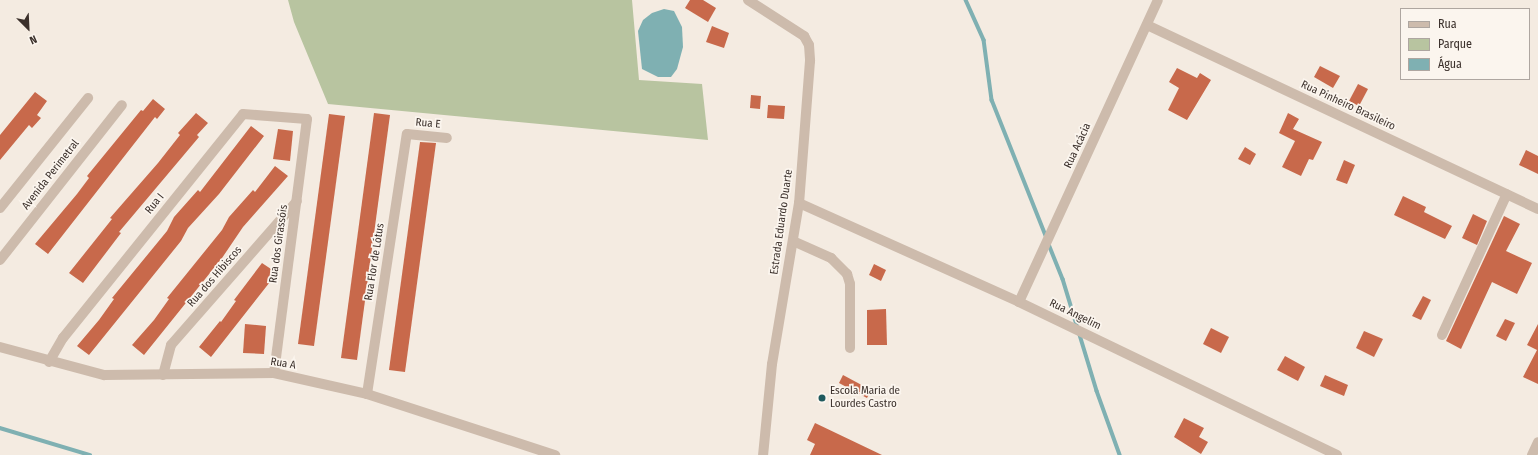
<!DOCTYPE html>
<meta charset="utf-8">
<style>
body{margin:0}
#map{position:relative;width:1538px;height:455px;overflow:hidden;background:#f4ebe1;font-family:"Fira Sans Condensed",sans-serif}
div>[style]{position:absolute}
.green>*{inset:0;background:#b8c4a0}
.water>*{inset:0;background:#7fb0b2}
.stream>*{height:3.5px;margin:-1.75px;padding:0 1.75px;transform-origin:1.75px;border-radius:1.75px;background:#7fb0b2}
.building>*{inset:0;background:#c8694b}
.minor>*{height:10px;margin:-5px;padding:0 5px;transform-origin:5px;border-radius:5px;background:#cdbbac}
.dots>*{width:11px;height:11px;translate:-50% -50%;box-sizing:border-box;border:2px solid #fbf5ee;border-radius:50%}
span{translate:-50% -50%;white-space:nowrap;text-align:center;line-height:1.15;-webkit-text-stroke:3.5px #fbf5ee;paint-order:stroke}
.street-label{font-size:11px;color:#3b302b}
.poi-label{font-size:11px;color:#3b302b}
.left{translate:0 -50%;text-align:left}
.legend{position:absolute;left:1400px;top:8px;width:130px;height:72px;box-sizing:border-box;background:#fbf5ee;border:1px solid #aea6a0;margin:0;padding:5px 7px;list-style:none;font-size:12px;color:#3b302b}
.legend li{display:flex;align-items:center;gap:8px;height:20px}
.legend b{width:20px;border:1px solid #aea6a0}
.north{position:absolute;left:8px;top:8px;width:40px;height:40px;-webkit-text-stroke:3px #fbf5ee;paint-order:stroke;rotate:156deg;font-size:11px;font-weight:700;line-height:16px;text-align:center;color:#3b302b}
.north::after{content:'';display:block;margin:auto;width:14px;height:18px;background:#3b302b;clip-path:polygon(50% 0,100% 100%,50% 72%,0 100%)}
</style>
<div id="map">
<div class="green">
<div style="clip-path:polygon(288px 0,632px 0,639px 80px,702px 84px,708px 140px,328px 104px,294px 22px)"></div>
</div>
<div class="water">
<div style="clip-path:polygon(664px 9px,674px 11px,682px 27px,683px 47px,677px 69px,671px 77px,658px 77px,642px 69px,638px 31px,643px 20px,652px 13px)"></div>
</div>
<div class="stream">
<div style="left:966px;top:0;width:44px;rotate:65.8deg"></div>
<div style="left:984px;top:40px;width:61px;rotate:82.4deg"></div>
<div style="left:992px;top:100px;width:146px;rotate:68.3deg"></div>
<div style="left:1048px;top:242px;width:40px;rotate:68deg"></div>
<div style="left:1063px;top:279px;width:117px;rotate:73.1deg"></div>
<div style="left:1097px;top:391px;width:68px;rotate:70.2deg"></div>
<div style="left:0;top:428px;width:94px;rotate:16.7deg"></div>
</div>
<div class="building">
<div style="clip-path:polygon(690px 0,703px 0,716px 8px,708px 22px,685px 8px)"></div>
<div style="clip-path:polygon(712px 26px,729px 33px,724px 48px,706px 42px)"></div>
<div style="clip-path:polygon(1320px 66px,1340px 76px,1333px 88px,1314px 77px)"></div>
<div style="clip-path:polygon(1177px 68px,1197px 78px,1200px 73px,1211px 80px,1187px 120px,1168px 110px,1179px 88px,1169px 82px)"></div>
<div style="clip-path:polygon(1358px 84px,1368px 89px,1359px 106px,1349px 101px)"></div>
<div style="clip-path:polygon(35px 92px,47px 101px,37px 115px,41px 118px,32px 128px,29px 125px,0 160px,0 135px)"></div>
<div style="clip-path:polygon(751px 95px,761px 96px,760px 109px,750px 108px)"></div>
<div style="clip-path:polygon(153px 99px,165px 109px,157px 119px,155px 117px,48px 254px,35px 244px,77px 194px,89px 178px,87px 176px,141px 110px,143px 111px)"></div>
<div style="clip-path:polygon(768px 105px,785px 106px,784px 119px,767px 118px)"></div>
<div style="clip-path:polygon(196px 113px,208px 123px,197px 135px,199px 137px,119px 232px,121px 233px,83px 283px,69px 273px,112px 219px,110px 218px,158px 163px,180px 135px,178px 133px)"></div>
<div style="clip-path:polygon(374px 113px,390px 115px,357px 360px,341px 358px)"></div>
<div style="clip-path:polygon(1288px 113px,1299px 119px,1293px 129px,1322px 142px,1313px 160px,1309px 159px,1301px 176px,1282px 167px,1295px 141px,1279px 133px)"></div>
<div style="clip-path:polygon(329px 114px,345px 116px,314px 346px,298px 344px)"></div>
<div style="clip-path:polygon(251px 126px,264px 136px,219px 194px,188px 228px,181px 241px,89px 355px,77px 346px,99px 320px,114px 299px,112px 298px,167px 231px,174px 217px,198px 190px,200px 192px)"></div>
<div style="clip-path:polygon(278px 129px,293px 131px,290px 161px,273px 159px)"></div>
<div style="clip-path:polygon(420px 142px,436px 143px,405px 372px,389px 370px)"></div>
<div style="clip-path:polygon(1245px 147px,1256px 154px,1250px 165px,1238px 159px)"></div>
<div style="clip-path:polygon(1526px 150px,1538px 156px,1538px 174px,1519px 165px)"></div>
<div style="clip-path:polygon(1344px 160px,1355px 165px,1347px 184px,1336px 180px)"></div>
<div style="clip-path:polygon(275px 166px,288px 176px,243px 227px,222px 258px,144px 355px,132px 345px,154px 320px,169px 299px,167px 298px,222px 230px,229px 217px,253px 190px,255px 192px)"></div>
<div style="clip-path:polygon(1403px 196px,1426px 207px,1424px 212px,1452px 226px,1445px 239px,1394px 215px)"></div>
<div style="clip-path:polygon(1473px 214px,1487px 221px,1477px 245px,1462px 238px)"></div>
<div style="clip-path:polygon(1504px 216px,1520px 224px,1506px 251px,1532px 263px,1517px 294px,1492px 282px,1461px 349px,1446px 341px)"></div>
<div style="clip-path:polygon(262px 263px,277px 273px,211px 357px,199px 347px,220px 321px,221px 322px,236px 301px,234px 300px)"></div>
<div style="clip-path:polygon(874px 264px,886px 270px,881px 281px,869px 275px)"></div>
<div style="clip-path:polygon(1423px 296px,1431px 300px,1421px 320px,1412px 316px)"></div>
<div style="clip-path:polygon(886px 309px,887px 345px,867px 345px,867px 310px)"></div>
<div style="clip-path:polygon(1505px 319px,1515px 323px,1506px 341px,1496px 336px)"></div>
<div style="clip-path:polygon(245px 324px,266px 326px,264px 354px,243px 353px)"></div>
<div style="clip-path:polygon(1538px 324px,1538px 384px,1523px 377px,1537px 350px,1527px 345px)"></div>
<div style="clip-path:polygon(1211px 328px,1229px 337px,1221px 353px,1203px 344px)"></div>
<div style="clip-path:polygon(1364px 331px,1383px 339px,1374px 357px,1356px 348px)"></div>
<div style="clip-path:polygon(1285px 356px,1305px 367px,1298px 381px,1277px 370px)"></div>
<div style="clip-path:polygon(843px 375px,871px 390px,867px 398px,839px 383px)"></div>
<div style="clip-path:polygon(1325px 375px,1348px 385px,1344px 396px,1320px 386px)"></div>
<div style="clip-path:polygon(1184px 418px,1204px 428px,1199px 437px,1208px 442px,1201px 454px,1174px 437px)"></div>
<div style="clip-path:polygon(815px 423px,882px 455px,810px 455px,815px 444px,807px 440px)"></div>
</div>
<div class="minor">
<div style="left:748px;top:0;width:67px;rotate:32.7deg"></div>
<div style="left:804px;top:36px;width:10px;rotate:61deg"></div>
<div style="left:809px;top:45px;width:16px;rotate:86deg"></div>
<div style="left:810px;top:61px;width:142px;rotate:94.4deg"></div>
<div style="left:799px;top:203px;width:163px;rotate:99.5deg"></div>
<div style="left:772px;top:364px;width:91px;rotate:95.6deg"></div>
<div style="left:1147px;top:25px;width:432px;rotate:25.2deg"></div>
<div style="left:799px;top:203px;width:241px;rotate:24.2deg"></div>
<div style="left:1019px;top:302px;width:353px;rotate:25.7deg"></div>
<div style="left:0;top:208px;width:141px;rotate:-51.3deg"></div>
<div style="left:793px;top:241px;width:42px;rotate:24.1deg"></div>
<div style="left:831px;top:258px;width:23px;rotate:45deg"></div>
<div style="left:847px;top:274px;width:10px;rotate:73deg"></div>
<div style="left:850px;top:284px;width:64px;rotate:90deg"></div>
<div style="left:0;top:260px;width:197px;rotate:-51.8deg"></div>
<div style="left:1019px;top:302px;width:332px;rotate:-65.3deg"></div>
<div style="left:1442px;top:335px;width:155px;rotate:-65.3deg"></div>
<div style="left:0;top:347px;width:108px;rotate:15.1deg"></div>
<div style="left:104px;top:375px;width:170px;rotate:-0.7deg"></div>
<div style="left:274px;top:373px;width:95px;rotate:12.7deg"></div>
<div style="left:367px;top:394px;width:198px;rotate:18deg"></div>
<div style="left:49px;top:362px;width:28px;rotate:-60deg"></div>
<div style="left:63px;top:338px;width:287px;rotate:-51.2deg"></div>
<div style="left:243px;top:114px;width:64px;rotate:4.5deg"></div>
<div style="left:307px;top:119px;width:256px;rotate:97.4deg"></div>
<div style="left:163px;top:375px;width:31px;rotate:-75deg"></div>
<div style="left:171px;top:345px;width:191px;rotate:-48.8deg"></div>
<div style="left:367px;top:394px;width:263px;rotate:-81.3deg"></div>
<div style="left:407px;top:134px;width:40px;rotate:5.7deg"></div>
<div style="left:1532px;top:455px;width:14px;rotate:-65deg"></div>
</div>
<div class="dots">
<div style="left:822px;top:398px;background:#1f5a5e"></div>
</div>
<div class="street-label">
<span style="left:1348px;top:106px;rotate:25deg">Rua Pinheiro Brasileiro</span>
<span style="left:428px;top:124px;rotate:5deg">Rua E</span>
<span style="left:1078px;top:146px;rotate:-65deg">Rua Acácia</span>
<span style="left:51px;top:175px;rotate:-52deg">Avenida Perimetral</span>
<span style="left:155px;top:204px;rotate:-51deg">Rua I</span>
<span style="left:782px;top:222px;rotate:-82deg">Estrada Eduardo Duarte</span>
<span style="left:279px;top:244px;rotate:-82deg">Rua dos Girassóis</span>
<span style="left:375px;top:262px;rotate:-81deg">Rua Flor de Lótus</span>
<span style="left:215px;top:277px;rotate:-49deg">Rua dos Hibiscos</span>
<span style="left:1075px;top:315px;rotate:26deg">Rua Angelim</span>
<span style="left:283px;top:364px;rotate:9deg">Rua A</span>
</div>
<div class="poi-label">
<span class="left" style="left:830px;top:398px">Escola Maria de<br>Lourdes Castro</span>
</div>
<ul class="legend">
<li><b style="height:5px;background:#cdbbac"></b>Rua</li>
<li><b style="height:11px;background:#b8c4a0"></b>Parque</li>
<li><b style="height:11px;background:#7fb0b2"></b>Água</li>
</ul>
<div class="north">N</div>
</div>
